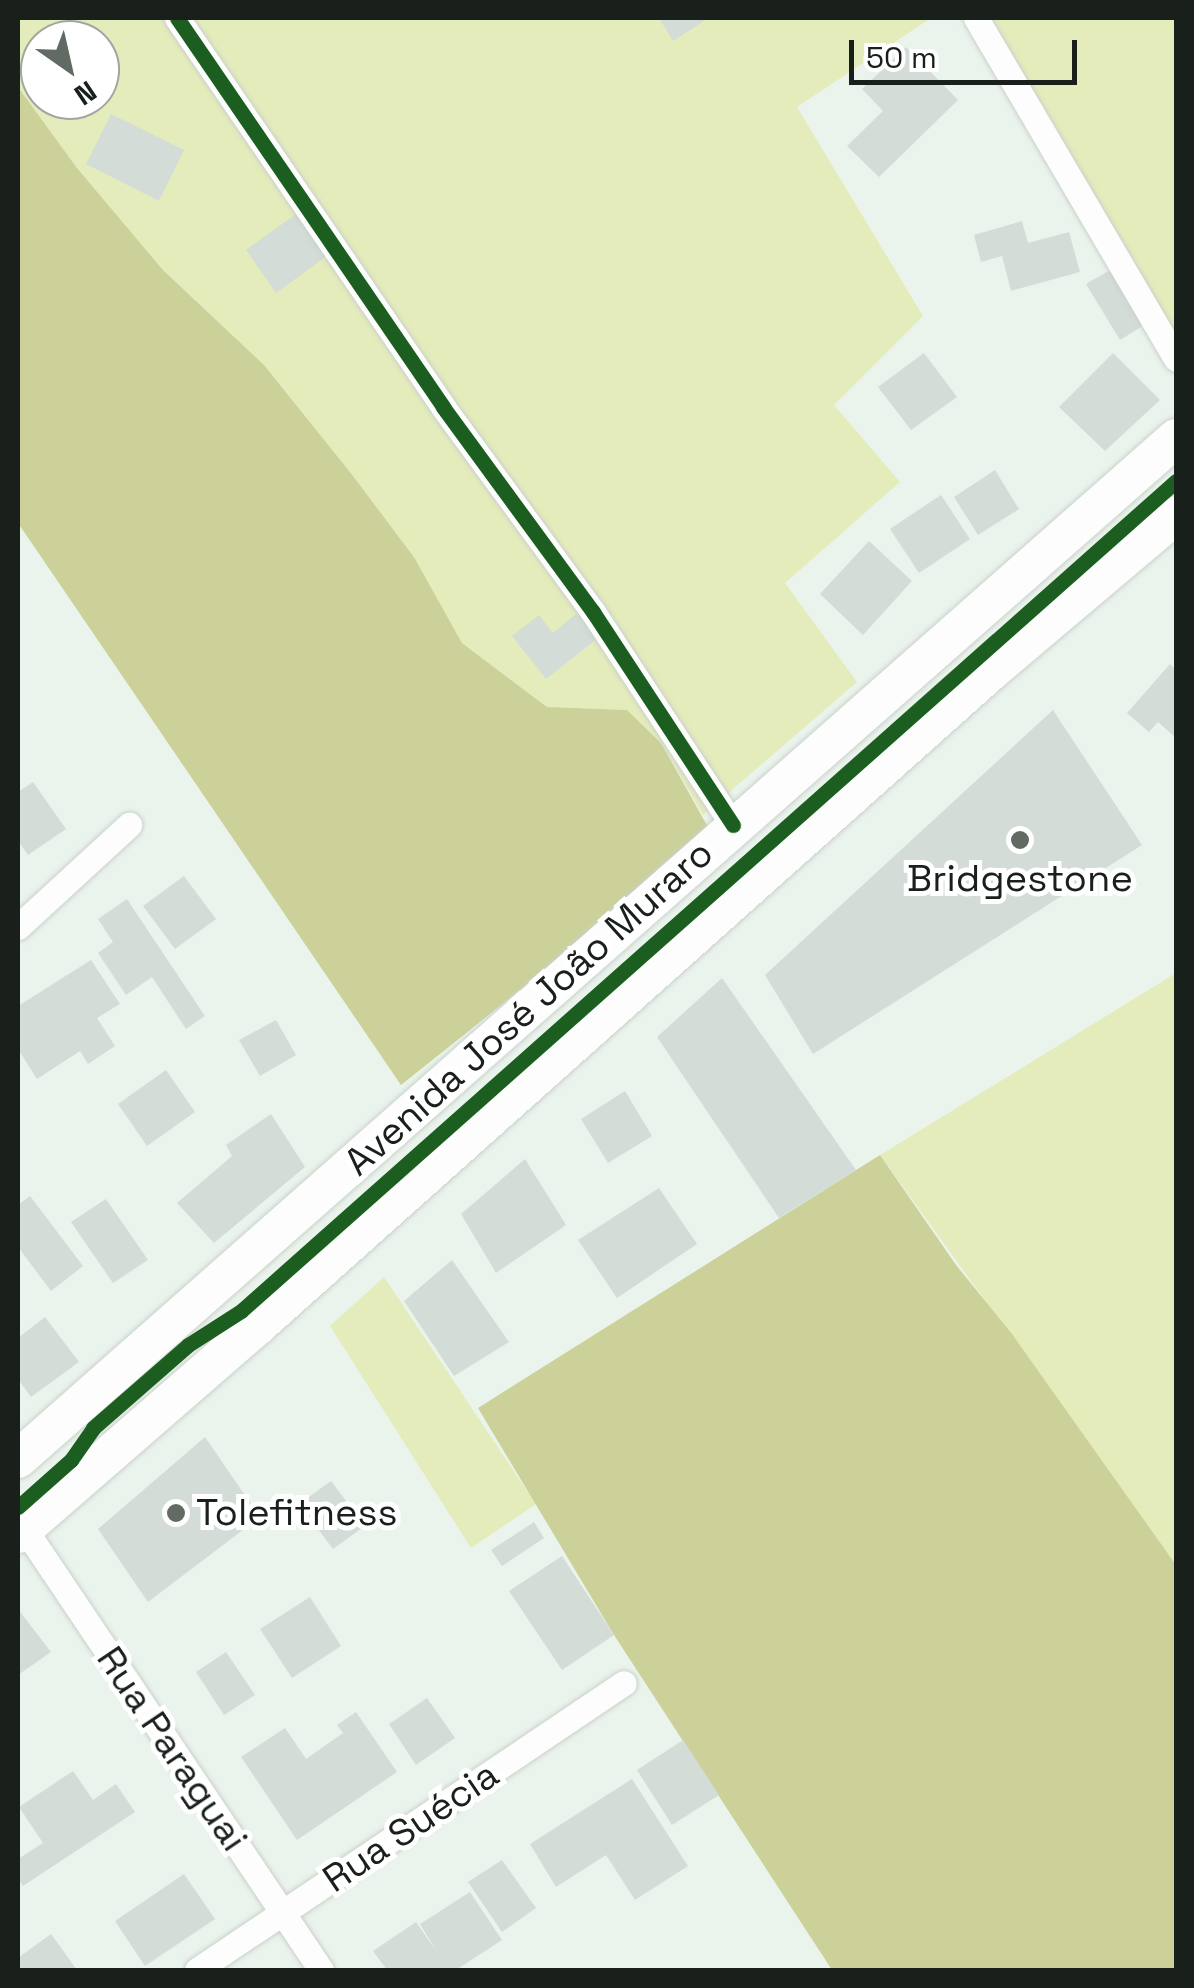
<!DOCTYPE html>
<meta charset="utf-8">
<style>
body{margin:0}
#map{position:relative;width:1194px;height:1988px;overflow:hidden;background:#eaf4ec;font-family:"Space Grotesk",sans-serif}
div>[style]{position:absolute}
.green>*{inset:0;background:#e5ecbb}
.forest>*{inset:0;background:#cbd198}
.building>*{inset:0;background:#d3dcd7}
.roads{filter:drop-shadow(0 0 2px #cad1cb) drop-shadow(0 0 2px #cad1cb)}
.minor>*{height:25px;margin:-12.5px;padding:0 12.5px;transform-origin:12.5px;border-radius:12.5px;background:#fcfdfc}
.secondary>*{height:38px;margin:-19px;padding:0 19px;transform-origin:19px;border-radius:19px;background:#fcfdfc}
.cycleway>*{height:15px;margin:-7.5px;padding:0 7.5px;transform-origin:7.5px;border-radius:7.5px;background:#1b5e20}
.dots>*{width:28px;height:28px;translate:-50% -50%;box-sizing:border-box;border:5px solid #fff;border-radius:50%}
span{translate:-50% -50%;white-space:nowrap;text-align:center;line-height:1.15;-webkit-text-stroke:10px #fff;paint-order:stroke}
.poi-label{font-size:38px;color:#191f1a}
.left{translate:0 -50%;text-align:left}
.street-label{font-size:38px;color:#191f1a}
.frame{position:absolute;inset:0;border:20px solid #191f1a;pointer-events:none}
.north{position:absolute;left:20px;top:20px;width:100px;height:100px;box-sizing:border-box;background:#fff;border:2px solid #a3a5a3;border-radius:50%;rotate:146deg;font-size:28px;font-weight:700;line-height:40px;text-align:center;color:#191f1a}
.north::after{content:'';display:block;margin:auto;width:35px;height:45px;background:#626a64;clip-path:polygon(50% 0,100% 100%,50% 72%,0 100%)}
.scale{position:absolute;left:849px;top:40px;width:228px;height:45px;box-sizing:border-box;border:5px solid #191f1a;border-top:0;padding-left:12px;font-size:30px;line-height:35px;white-space:nowrap;color:#191f1a;-webkit-text-stroke:8px #fff;paint-order:stroke}
</style>
<div id="map">
<div class="green">
<div style="clip-path:polygon(evenodd,18px 18px,931px 18px,797px 107px,923px 316px,834px 405px,900px 482px,785px 583px,857px 682px,703px 815px,661px 743px,627px 710px,547px 707px,462px 643px,414px 557px,350px 472px,264px 365px,163px 270px,77px 168px,18px 87px,18px 18px,40px 40px,100px 40px,100px 100px,40px 100px,40px 40px)"></div>
<div style="clip-path:polygon(984px 18px,1176px 18px,1176px 337px)"></div>
<div style="clip-path:polygon(1176px 973px,1176px 1565px,880px 1155px)"></div>
<div style="clip-path:polygon(384px 1277px,536px 1504px,471px 1548px,330px 1326px)"></div>
</div>
<div class="forest">
<div style="clip-path:polygon(18px 87px,77px 168px,163px 270px,264px 365px,350px 472px,414px 557px,462px 643px,547px 707px,627px 710px,661px 743px,713px 836px,401px 1085px,18px 523px)"></div>
<div style="clip-path:polygon(880px 1155px,956px 1265px,1012px 1334px,1176px 1565px,1176px 1970px,832px 1970px,614px 1635px,478px 1408px)"></div>
</div>
<div class="building">
<div style="clip-path:polygon(659px 18px,702px 18px,704px 21px,673px 41px)"></div>
<div style="clip-path:polygon(906px 47px,958px 100px,879px 177px,847px 146px,883px 111px,862px 89px)"></div>
<div style="clip-path:polygon(111px 114px,184px 150px,159px 201px,86px 164px)"></div>
<div style="clip-path:polygon(296px 214px,327px 256px,276px 293px,246px 250px)"></div>
<div style="clip-path:polygon(1022px 221px,1028px 243px,1069px 232px,1080px 272px,1011px 291px,1002px 256px,981px 262px,974px 235px)"></div>
<div style="clip-path:polygon(1110px 270px,1144px 325px,1120px 340px,1086px 284px)"></div>
<div style="clip-path:polygon(924px 353px,957px 397px,911px 430px,878px 387px)"></div>
<div style="clip-path:polygon(1113px 353px,1160px 400px,1105px 451px,1059px 407px)"></div>
<div style="clip-path:polygon(995px 470px,1019px 509px,978px 535px,954px 497px)"></div>
<div style="clip-path:polygon(941px 495px,970px 539px,919px 573px,890px 529px)"></div>
<div style="clip-path:polygon(869px 541px,912px 581px,863px 635px,820px 594px)"></div>
<div style="clip-path:polygon(577px 613px,598px 638px,546px 679px,512px 636px,539px 615px,553px 633px)"></div>
<div style="clip-path:polygon(1170px 664px,1176px 670px,1176px 738px,1158px 722px,1149px 732px,1127px 713px)"></div>
<div style="clip-path:polygon(1053px 710px,1142px 845px,813px 1054px,765px 975px)"></div>
<div style="clip-path:polygon(33px 782px,66px 829px,28px 855px,18px 841px,18px 792px)"></div>
<div style="clip-path:polygon(184px 876px,216px 919px,175px 949px,143px 906px)"></div>
<div style="clip-path:polygon(127px 899px,205px 1016px,186px 1029px,152px 977px,126px 995px,98px 953px,113px 942px,98px 919px)"></div>
<div style="clip-path:polygon(91px 960px,120px 1004px,97px 1018px,115px 1046px,88px 1064px,80px 1051px,37px 1079px,18px 1049px,18px 1006px)"></div>
<div style="clip-path:polygon(722px 978px,856px 1170px,779px 1218px,657px 1037px)"></div>
<div style="clip-path:polygon(276px 1020px,296px 1055px,260px 1076px,239px 1040px)"></div>
<div style="clip-path:polygon(166px 1070px,195px 1112px,147px 1146px,118px 1104px)"></div>
<div style="clip-path:polygon(625px 1091px,652px 1136px,608px 1163px,581px 1119px)"></div>
<div style="clip-path:polygon(271px 1114px,305px 1167px,214px 1243px,177px 1203px,232px 1156px,226px 1145px)"></div>
<div style="clip-path:polygon(525px 1159px,566px 1225px,496px 1273px,461px 1214px)"></div>
<div style="clip-path:polygon(659px 1188px,697px 1244px,617px 1298px,578px 1240px)"></div>
<div style="clip-path:polygon(30px 1196px,83px 1266px,51px 1291px,18px 1247px,18px 1205px)"></div>
<div style="clip-path:polygon(106px 1199px,148px 1260px,113px 1283px,71px 1222px)"></div>
<div style="clip-path:polygon(452px 1260px,509px 1342px,454px 1376px,404px 1301px)"></div>
<div style="clip-path:polygon(45px 1317px,79px 1362px,31px 1397px,18px 1379px,18px 1338px)"></div>
<div style="clip-path:polygon(205px 1437px,260px 1517px,148px 1602px,98px 1529px)"></div>
<div style="clip-path:polygon(331px 1481px,365px 1526px,333px 1549px,299px 1504px)"></div>
<div style="clip-path:polygon(534px 1522px,544px 1538px,502px 1566px,491px 1550px)"></div>
<div style="clip-path:polygon(562px 1556px,614px 1635px,562px 1670px,509px 1591px)"></div>
<div style="clip-path:polygon(310px 1597px,341px 1646px,292px 1678px,260px 1629px)"></div>
<div style="clip-path:polygon(18px 1609px,51px 1652px,18px 1675px)"></div>
<div style="clip-path:polygon(226px 1652px,255px 1695px,224px 1715px,196px 1672px)"></div>
<div style="clip-path:polygon(427px 1698px,455px 1738px,416px 1765px,389px 1724px)"></div>
<div style="clip-path:polygon(356px 1712px,397px 1772px,297px 1840px,241px 1757px,285px 1728px,306px 1759px,343px 1733px,337px 1725px)"></div>
<div style="clip-path:polygon(683px 1740px,719px 1795px,672px 1825px,637px 1770px)"></div>
<div style="clip-path:polygon(73px 1771px,93px 1800px,116px 1784px,135px 1812px,23px 1886px,18px 1879px,18px 1859px,43px 1843px,19px 1807px)"></div>
<div style="clip-path:polygon(632px 1779px,688px 1866px,635px 1900px,606px 1855px,556px 1887px,530px 1844px)"></div>
<div style="clip-path:polygon(502px 1860px,536px 1908px,502px 1932px,468px 1882px)"></div>
<div style="clip-path:polygon(184px 1874px,215px 1919px,145px 1966px,115px 1921px)"></div>
<div style="clip-path:polygon(470px 1892px,502px 1940px,456px 1970px,387px 1970px,373px 1951px,416px 1922px,437px 1952px,420px 1924px)"></div>
<div style="clip-path:polygon(51px 1934px,77px 1970px,18px 1970px,18px 1958px)"></div>
</div>
<div class="roads">
<div class="minor">
<div style="left:177px;top:18px;width:471px;rotate:55.6deg"></div>
<div style="left:443px;top:407px;width:254px;rotate:53.8deg"></div>
<div style="left:593px;top:612px;width:255px;rotate:56.7deg"></div>
<div style="left:976px;top:18px;width:395px;rotate:59.6deg"></div>
<div style="left:18px;top:927px;width:151px;rotate:-42.6deg"></div>
<div style="left:24px;top:1528px;width:533px;rotate:56.1deg"></div>
<div style="left:197px;top:1970px;width:514px;rotate:-33.91deg"></div>
</div>
<div class="secondary">
<div style="left:18px;top:1459px;width:1544px;rotate:-41.4deg"></div>
<div style="left:18px;top:1534px;width:313px;rotate:-41deg"></div>
<div style="left:254px;top:1329px;width:984px;rotate:-41.74deg"></div>
<div style="left:988px;top:674px;width:246px;rotate:-40.2deg"></div>
</div>
</div>
<div class="cycleway">
<div style="left:177px;top:18px;width:471px;rotate:55.6deg"></div>
<div style="left:443px;top:407px;width:254px;rotate:53.8deg"></div>
<div style="left:593px;top:612px;width:255px;rotate:56.7deg"></div>
<div style="left:18px;top:1507px;width:71px;rotate:-41.6deg"></div>
<div style="left:71px;top:1460px;width:39px;rotate:-55deg"></div>
<div style="left:93px;top:1428px;width:126px;rotate:-41.1deg"></div>
<div style="left:188px;top:1345px;width:63px;rotate:-32.7deg"></div>
<div style="left:241px;top:1311px;width:1250px;rotate:-41.6deg"></div>
</div>
<div class="dots">
<div style="left:1020px;top:840px;background:#626a64"></div>
<div style="left:176px;top:1513px;background:#626a64"></div>
</div>
<div class="poi-label">
<span style="left:1020px;top:879px">Bridgestone</span>
<span class="left" style="left:196px;top:1513px">Tolefitness</span>
</div>
<div class="street-label">
<span style="left:529px;top:1008px;rotate:-42deg">Avenida José João Muraro</span>
<span style="left:172px;top:1749px;rotate:56deg">Rua Paraguai</span>
<span style="left:411px;top:1827px;rotate:-34deg">Rua Suécia</span>
</div>
<div class="frame"></div>
<div class="north">N</div>
<div class="scale">50 m</div>
</div>
